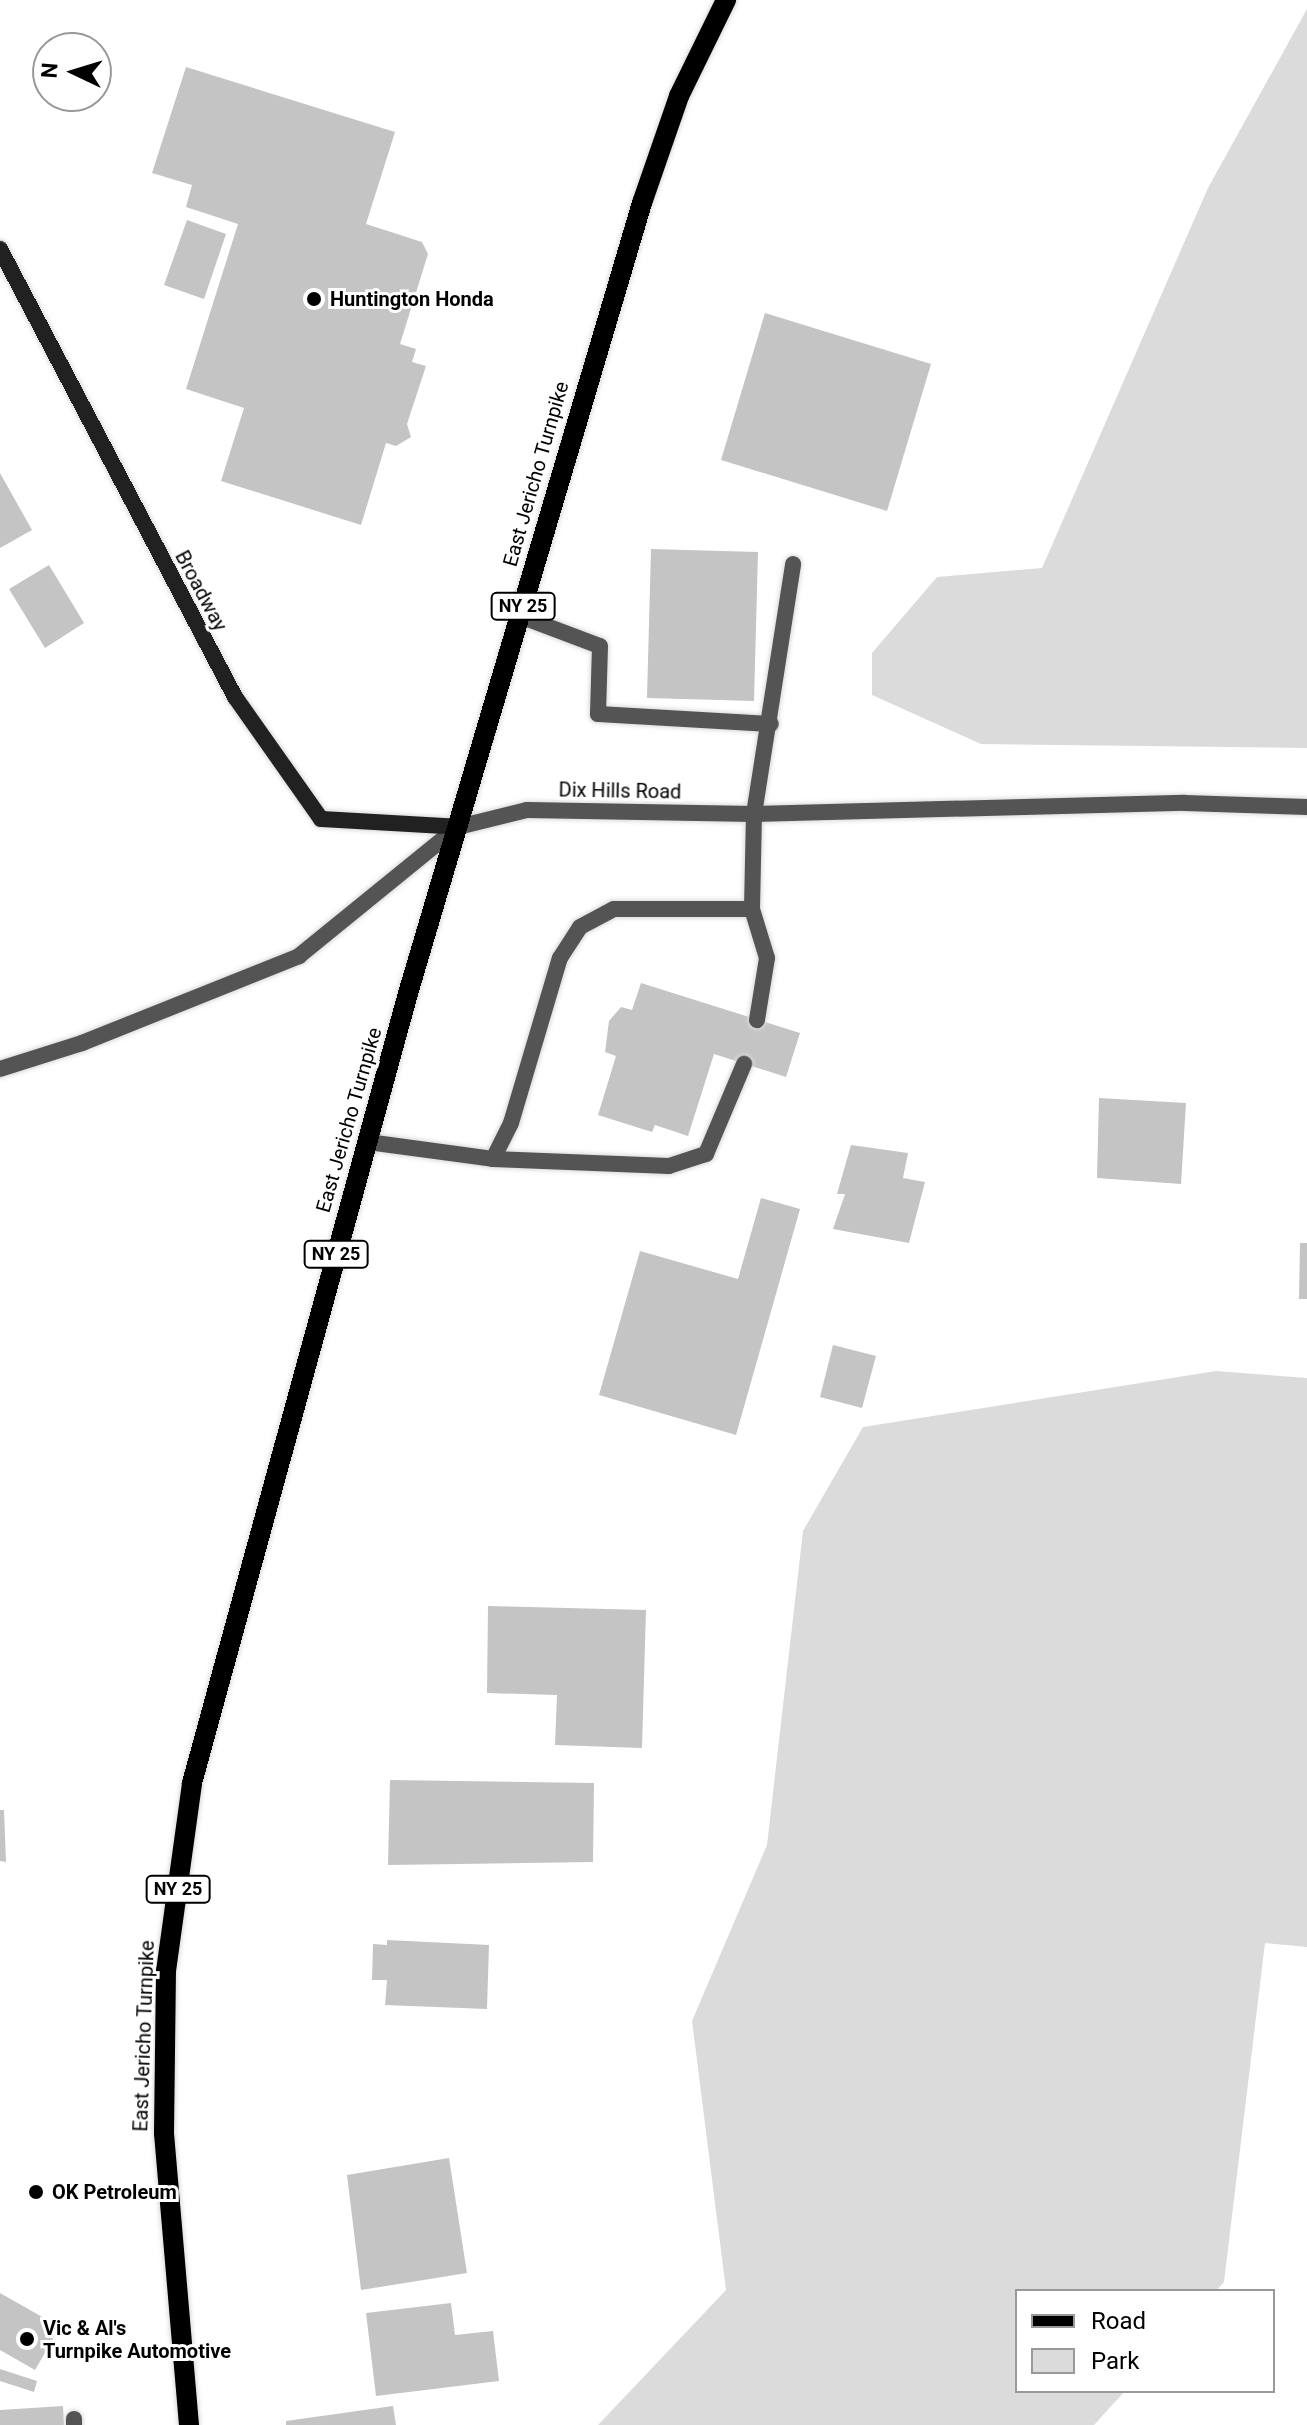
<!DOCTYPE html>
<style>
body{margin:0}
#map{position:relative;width:1307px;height:2425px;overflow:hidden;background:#fff;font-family:Roboto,sans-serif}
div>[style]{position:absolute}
.green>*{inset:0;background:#dbdbdb}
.building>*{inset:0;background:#c4c4c4}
.roads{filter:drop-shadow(0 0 2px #dbdbdb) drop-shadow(0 0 2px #dbdbdb)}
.service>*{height:16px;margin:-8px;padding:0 8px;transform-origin:8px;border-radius:8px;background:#545454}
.minor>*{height:16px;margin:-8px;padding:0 8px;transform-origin:8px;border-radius:8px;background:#545454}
.tertiary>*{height:16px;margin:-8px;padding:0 8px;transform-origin:8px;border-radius:8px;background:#545454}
.secondary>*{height:16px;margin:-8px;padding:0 8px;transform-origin:8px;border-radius:8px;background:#212121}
.primary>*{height:20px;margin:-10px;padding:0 10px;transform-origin:10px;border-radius:10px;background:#000}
.dots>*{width:22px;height:22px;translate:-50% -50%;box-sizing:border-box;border:4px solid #fff;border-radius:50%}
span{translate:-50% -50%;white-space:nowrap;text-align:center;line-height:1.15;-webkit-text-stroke:6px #fff;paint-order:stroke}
.shield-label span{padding:2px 6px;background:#fff;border:2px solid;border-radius:6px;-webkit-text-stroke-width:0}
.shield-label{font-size:18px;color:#000;font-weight:700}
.poi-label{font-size:20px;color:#000;font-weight:700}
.left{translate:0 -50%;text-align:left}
.street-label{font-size:20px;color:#000}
.legend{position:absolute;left:1015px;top:2289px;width:260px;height:104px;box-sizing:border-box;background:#fff;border:2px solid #999;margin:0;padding:10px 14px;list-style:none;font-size:24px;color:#000}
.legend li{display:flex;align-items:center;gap:16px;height:40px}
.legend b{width:40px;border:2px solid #999}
.north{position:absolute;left:32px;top:32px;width:80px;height:80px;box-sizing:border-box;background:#fff;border:2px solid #999;border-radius:50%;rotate:274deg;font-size:22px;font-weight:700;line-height:32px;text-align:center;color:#000}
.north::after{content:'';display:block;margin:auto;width:28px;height:36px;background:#000;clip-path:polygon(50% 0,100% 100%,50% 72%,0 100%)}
</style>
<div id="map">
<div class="green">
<div style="clip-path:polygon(1307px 9px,1307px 748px,981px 744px,872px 695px,872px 653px,937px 577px,1042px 568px,1208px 188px)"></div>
<div style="clip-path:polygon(1216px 1371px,1307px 1378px,1307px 1947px,1265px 1943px,1224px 2282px,1216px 2291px,1017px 2291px,1017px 2391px,1125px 2391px,1094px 2425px,598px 2425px,726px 2290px,692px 2021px,767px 1845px,803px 1531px,863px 1427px)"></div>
</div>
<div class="building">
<div style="clip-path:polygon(186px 67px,395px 132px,366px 224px,422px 242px,428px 254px,400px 344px,416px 349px,412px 362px,426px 366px,407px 424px,411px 437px,396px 446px,386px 443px,361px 525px,221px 481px,244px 408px,186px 389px,238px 224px,186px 207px,192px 185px,152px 173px)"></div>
<div style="clip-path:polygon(187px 220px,226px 234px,204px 299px,164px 285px)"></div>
<div style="clip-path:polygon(765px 313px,931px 364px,887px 511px,721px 460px)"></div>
<div style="clip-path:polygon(0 473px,32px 530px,0 548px)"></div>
<div style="clip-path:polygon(651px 549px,758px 552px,754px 701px,647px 698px)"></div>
<div style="clip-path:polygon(49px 565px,84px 623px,45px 648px,9px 589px)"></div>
<div style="clip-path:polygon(641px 983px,800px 1033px,786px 1077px,714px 1054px,688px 1136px,655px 1125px,652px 1132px,598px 1115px,616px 1056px,605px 1052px,609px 1021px,621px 1007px,632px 1010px)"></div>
<div style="clip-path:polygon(1099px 1098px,1186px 1103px,1181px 1184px,1097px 1178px)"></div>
<div style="clip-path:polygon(851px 1145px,908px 1153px,903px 1178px,925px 1182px,909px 1243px,833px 1229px,845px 1194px,837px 1194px)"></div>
<div style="clip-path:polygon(761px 1198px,800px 1209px,736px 1435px,599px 1395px,640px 1251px,738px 1279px)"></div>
<div style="clip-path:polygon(1300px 1243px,1307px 1243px,1307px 1299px,1299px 1299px)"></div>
<div style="clip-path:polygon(833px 1345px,876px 1356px,862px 1408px,820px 1397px)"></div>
<div style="clip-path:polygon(488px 1606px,646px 1610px,642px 1748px,555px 1745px,557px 1695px,487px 1693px)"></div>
<div style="clip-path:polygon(390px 1780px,594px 1783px,593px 1862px,388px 1865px)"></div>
<div style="clip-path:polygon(0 1810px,4px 1810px,6px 1862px,0 1861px)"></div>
<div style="clip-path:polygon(387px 1940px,489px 1945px,487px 2009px,385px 2005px,387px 1980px,372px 1980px,373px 1944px,387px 1945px)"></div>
<div style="clip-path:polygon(449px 2158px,467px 2273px,361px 2290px,347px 2175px)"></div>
<div style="clip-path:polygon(0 2293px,60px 2327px,35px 2370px,0 2350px)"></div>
<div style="clip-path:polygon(451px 2303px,455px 2335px,493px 2331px,499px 2381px,376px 2396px,366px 2313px)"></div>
<div style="clip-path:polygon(0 2369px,37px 2381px,34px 2392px,0 2381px)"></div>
<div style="clip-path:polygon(63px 2406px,64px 2425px,0 2425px,0 2410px)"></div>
<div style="clip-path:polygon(393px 2406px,396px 2425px,286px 2425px,286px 2421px)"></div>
</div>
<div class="roads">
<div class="service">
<div style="left:520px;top:616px;width:85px;rotate:20.6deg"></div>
<div style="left:600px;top:646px;width:68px;rotate:91.7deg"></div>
<div style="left:598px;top:714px;width:173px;rotate:3.3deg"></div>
<div style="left:752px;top:909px;width:51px;rotate:73deg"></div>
<div style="left:767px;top:958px;width:63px;rotate:99.2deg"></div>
<div style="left:368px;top:1142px;width:126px;rotate:7.7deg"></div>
<div style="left:493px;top:1159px;width:176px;rotate:2.3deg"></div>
<div style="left:669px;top:1166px;width:39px;rotate:-18deg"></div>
<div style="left:706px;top:1154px;width:98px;rotate:-67.1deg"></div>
<div style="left:493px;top:1159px;width:40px;rotate:-63.4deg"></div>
<div style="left:511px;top:1123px;width:172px;rotate:-73.5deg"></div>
<div style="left:560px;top:958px;width:37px;rotate:-57deg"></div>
<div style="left:580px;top:927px;width:38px;rotate:-28deg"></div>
<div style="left:614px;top:909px;width:138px"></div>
<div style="left:752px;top:909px;width:95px;rotate:-88.8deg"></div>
<div style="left:754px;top:814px;width:253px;rotate:-81.1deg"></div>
<div style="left:74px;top:2419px;width:6px;rotate:90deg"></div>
</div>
<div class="minor">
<div style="left:0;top:1069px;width:86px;rotate:-17.6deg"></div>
<div style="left:82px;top:1043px;width:234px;rotate:-21.8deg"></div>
<div style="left:299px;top:956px;width:205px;rotate:-39.1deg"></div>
</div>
<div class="tertiary">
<div style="left:458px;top:827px;width:71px;rotate:-13.8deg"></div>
<div style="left:527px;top:810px;width:227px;rotate:1deg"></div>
<div style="left:754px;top:814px;width:431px;rotate:-1.5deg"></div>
<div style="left:1185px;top:803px;width:122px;rotate:1.9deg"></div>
</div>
<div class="secondary">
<div style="left:0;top:249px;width:506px;rotate:62.32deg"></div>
<div style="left:235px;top:697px;width:149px;rotate:54.8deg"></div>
<div style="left:321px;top:819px;width:137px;rotate:3.3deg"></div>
</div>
<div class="primary">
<div style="left:189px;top:2425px;width:293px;rotate:-94.9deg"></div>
<div style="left:164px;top:2133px;width:162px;rotate:-89.3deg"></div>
<div style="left:166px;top:1971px;width:190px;rotate:-82.1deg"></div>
<div style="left:192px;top:1783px;width:822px;rotate:-74.7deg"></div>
<div style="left:409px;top:990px;width:821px;rotate:-73.51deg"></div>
<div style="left:642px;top:203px;width:113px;rotate:-70.9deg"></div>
<div style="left:679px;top:96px;width:107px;rotate:-63.9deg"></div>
</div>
</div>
<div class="dots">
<div style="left:314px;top:299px;background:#000"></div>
<div style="left:36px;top:2192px;background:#000"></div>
<div style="left:27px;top:2339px;background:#000"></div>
</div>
<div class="shield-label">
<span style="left:523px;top:606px">NY 25</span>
<span style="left:336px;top:1254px">NY 25</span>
<span style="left:178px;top:1889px">NY 25</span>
</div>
<div class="poi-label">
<span class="left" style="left:330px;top:299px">Huntington Honda</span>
<span class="left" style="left:52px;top:2192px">OK Petroleum</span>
<span class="left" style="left:43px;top:2340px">Vic &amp; Al's<br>Turnpike Automotive</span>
</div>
<div class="street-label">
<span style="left:536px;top:474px;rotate:-74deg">East Jericho Turnpike</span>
<span style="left:201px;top:591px;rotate:62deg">Broadway</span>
<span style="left:620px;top:791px;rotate:1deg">Dix Hills Road</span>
<span style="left:349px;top:1120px;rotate:-74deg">East Jericho Turnpike</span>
<span style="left:144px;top:2036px;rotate:-88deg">East Jericho Turnpike</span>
</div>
<ul class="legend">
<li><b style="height:10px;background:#000"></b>Road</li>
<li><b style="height:22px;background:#dbdbdb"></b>Park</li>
</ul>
<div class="north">N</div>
</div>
